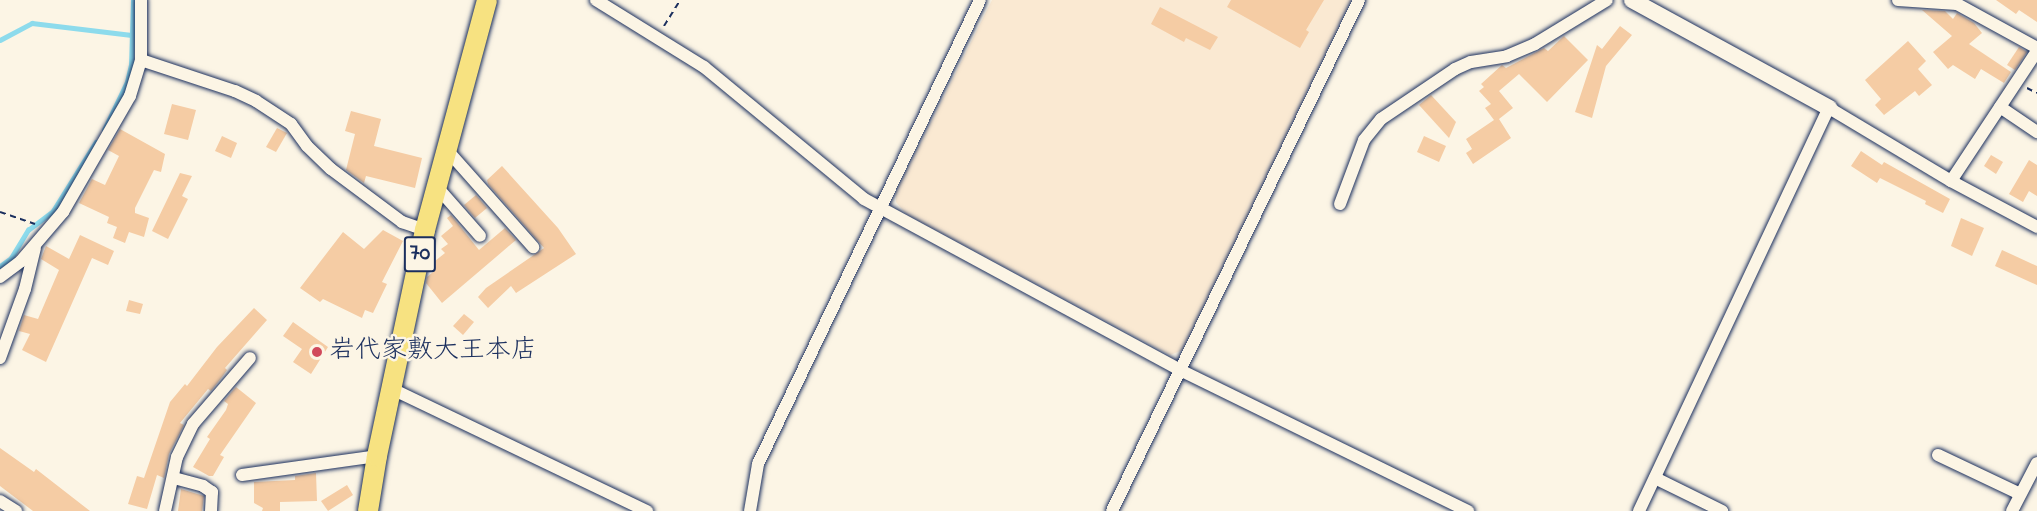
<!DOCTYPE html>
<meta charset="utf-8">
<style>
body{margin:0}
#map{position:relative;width:2037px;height:511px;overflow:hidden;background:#fcf5e5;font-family:"Indie Flower","Klee One",sans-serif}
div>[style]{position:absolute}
.built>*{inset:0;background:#fae9d2}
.stream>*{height:4.5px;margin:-2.25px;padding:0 2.25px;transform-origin:2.25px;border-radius:2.25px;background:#8ddbec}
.building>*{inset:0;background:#f5cca4}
.path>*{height:2px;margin-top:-1px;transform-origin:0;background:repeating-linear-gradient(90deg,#1b2f5e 0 6px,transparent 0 10.5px)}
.roads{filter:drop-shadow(0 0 2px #1b2f5e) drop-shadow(0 0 2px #1b2f5e)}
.street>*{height:12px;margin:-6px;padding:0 6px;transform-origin:6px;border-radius:6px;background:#fcf5e5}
.secondary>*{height:16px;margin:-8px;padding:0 8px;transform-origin:8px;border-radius:8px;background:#fcf5e5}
.primary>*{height:20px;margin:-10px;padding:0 10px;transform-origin:10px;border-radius:10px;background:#f7e281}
.dots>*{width:16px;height:16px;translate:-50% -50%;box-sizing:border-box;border:3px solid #fcf5e5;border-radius:50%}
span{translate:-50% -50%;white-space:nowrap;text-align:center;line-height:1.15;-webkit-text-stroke:5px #fcf5e5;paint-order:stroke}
.shield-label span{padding:2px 4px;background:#fcf5e5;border:2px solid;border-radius:4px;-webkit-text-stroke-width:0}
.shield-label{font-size:24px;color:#1b2f5e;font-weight:700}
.poi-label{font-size:26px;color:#1b2f5e}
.left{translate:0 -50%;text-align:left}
</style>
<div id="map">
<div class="built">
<div style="clip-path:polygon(992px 0,1351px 0,1183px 350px,1170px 355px,906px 214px,896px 202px,896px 192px)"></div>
</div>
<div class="stream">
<div style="left:0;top:40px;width:36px;rotate:-28deg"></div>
<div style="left:32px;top:23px;width:100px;rotate:6.9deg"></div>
<div style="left:104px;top:130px;width:53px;rotate:-64.4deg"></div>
<div style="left:127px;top:82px;width:17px;rotate:-77deg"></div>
<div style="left:131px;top:65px;width:65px;rotate:-88.2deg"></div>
<div style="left:0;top:266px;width:14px;rotate:-36deg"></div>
<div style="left:11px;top:258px;width:33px;rotate:-59deg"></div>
<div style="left:28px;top:230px;width:31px;rotate:-37deg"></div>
<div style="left:53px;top:211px;width:81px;rotate:-58.1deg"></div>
</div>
<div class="building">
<div style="clip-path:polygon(1231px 0,1324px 0,1306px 30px,1309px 32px,1300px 48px,1227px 7px)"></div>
<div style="clip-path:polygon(1996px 0,2037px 0,2037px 22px,2019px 10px,2016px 14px)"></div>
<div style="clip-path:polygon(1160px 7px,1218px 37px,1210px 50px,1186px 38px,1184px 42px,1151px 24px)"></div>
<div style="clip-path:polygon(1922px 10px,1945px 11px,1953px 19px,1957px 13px,1974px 23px,1982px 33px,1969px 44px,2011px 72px,2004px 83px,1981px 69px,1975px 79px,1953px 65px,1948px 69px,1933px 52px,1952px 36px)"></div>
<div style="clip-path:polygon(1620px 26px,1632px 35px,1606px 66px,1592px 118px,1575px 112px,1597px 45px,1602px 49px)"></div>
<div style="clip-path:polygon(1564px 36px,1588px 60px,1547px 102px,1519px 74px,1499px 91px,1513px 108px,1499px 119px,1511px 138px,1473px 164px,1466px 153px,1472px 149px,1466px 139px,1494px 120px,1485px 108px,1491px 104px,1479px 91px,1484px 87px,1481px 84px,1502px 65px,1506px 68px,1544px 48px,1548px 51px)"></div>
<div style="clip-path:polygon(1908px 41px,1926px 61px,1918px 69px,1932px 85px,1919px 96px,1915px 91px,1884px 115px,1875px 105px,1881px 99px,1865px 80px)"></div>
<div style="clip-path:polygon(2019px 47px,2027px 52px,2015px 70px,2007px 65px)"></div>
<div style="clip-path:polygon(1431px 95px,1456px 122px,1449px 138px,1419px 105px)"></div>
<div style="clip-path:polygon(172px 104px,196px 110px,188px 140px,164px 134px)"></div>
<div style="clip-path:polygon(351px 111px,381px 119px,374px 146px,422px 158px,415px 188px,366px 176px,364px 183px,346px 170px,355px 134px,345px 131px)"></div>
<div style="clip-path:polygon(277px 128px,287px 133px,276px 152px,266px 147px)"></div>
<div style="clip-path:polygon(120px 129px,165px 154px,161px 172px,154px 170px,135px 208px,135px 213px,149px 218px,144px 237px,129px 232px,125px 243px,113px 238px,117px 227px,107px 223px,109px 217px,79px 203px,92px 179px,105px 185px,119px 156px,108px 150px)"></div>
<div style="clip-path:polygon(222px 136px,237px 143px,231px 158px,215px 151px)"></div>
<div style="clip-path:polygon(1424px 136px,1446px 146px,1439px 162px,1417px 152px)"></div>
<div style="clip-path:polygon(1861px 151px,1882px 165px,1884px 162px,1950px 199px,1943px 213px,1925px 204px,1926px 201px,1880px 178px,1877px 183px,1851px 166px)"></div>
<div style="clip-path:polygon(1991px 155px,2003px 162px,1996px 174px,1984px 166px)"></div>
<div style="clip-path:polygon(2029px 160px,2037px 165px,2037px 196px,2029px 191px,2023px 202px,2009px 194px)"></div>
<div style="clip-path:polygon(502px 166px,558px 228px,576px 254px,516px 293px,511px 286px,488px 308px,478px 297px,486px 288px,544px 248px,488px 184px,487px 180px)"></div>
<div style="clip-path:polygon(180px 173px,192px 176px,182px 196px,188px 199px,168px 239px,152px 231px)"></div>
<div style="clip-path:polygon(476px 195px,487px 208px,475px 218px,464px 205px)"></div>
<div style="clip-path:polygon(451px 215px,479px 250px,505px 228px,516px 240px,442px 303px,426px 283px,427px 277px,433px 272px,430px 265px,445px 253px,441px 249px,448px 244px,441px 236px,453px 226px,447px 218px)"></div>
<div style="clip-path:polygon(1961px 218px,1984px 228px,1972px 256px,1951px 246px)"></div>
<div style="clip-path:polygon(383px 230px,403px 241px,382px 282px,387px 284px,373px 313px,365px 310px,362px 318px,323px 299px,320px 302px,300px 288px,343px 232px,364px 249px)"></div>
<div style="clip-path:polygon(80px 235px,114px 251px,108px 265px,92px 258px,46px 362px,22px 350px,30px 334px,19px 331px,24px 315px,38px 319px,59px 270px,41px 259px,46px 246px,69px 259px)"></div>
<div style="clip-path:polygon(2002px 250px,2037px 266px,2037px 285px,1995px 266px)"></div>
<div style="clip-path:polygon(129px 300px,143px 304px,140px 314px,126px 311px)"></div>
<div style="clip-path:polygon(254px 308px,267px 320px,225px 368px,227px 370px,222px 377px,211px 391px,208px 389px,180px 423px,184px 425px,169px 454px,164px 478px,157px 475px,147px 509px,128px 504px,137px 476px,144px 478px,170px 402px,185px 384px,187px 386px,217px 347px)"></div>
<div style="clip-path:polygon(464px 314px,474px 322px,463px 335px,453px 326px)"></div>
<div style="clip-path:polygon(293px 322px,328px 347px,311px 374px,293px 362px,302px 349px,283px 336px)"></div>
<div style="clip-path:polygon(236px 387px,256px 403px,220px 455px,224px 457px,213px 476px,209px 476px,193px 467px,210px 439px,207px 437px,226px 410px,228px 404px,224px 401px)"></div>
<div style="clip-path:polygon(0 448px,34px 472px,36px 469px,90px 511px,33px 511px,0 486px)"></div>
<div style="clip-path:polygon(316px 473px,317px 501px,280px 502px,280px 511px,262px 511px,263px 508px,254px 503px,254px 482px,295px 480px,295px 476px)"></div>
<div style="clip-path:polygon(347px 485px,353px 495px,328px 511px,321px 501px)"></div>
<div style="clip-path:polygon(181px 489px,204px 496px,202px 511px,178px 511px)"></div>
</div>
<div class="path">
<div style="left:664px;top:26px;width:31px;rotate:-58deg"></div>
<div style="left:2027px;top:88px;width:11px;rotate:27deg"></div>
<div style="left:0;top:212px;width:37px;rotate:19deg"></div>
</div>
<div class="roads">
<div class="street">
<div style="left:596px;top:0;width:127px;rotate:31.8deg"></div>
<div style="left:704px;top:67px;width:207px;rotate:39.5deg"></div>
<div style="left:864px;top:199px;width:359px;rotate:28.4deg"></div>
<div style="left:1180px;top:370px;width:321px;rotate:26.1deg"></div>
<div style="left:1898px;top:0;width:59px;rotate:3.9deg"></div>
<div style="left:1957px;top:4px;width:91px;rotate:28.8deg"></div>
<div style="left:141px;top:60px;width:99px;rotate:18.3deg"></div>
<div style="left:235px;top:91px;width:23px;rotate:25deg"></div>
<div style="left:256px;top:101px;width:42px;rotate:33.3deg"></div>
<div style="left:291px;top:124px;width:27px;rotate:54deg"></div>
<div style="left:307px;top:146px;width:33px;rotate:44deg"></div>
<div style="left:331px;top:169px;width:89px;rotate:36.7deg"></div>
<div style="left:402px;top:222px;width:24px;rotate:19deg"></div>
<div style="left:2000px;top:107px;width:45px;rotate:34deg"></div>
<div style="left:447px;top:150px;width:130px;rotate:48.4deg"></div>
<div style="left:1951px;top:181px;width:156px;rotate:-56.5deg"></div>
<div style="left:437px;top:187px;width:65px;rotate:48.7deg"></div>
<div style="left:1340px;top:204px;width:68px;rotate:-69.4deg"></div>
<div style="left:1364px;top:140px;width:27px;rotate:-51deg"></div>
<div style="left:1381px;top:119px;width:89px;rotate:-34deg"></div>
<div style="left:1455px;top:69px;width:17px;rotate:-24deg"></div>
<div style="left:1471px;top:62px;width:36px;rotate:-9deg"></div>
<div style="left:1507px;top:56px;width:30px;rotate:-23deg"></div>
<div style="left:1535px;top:44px;width:84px;rotate:-31.4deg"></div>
<div style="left:0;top:277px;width:26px;rotate:-37deg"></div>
<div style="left:21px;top:261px;width:65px;rotate:-49.4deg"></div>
<div style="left:63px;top:212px;width:134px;rotate:-60deg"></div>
<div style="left:130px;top:96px;width:38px;rotate:-73deg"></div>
<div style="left:141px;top:60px;width:60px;rotate:-90deg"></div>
<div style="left:0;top:358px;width:73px;rotate:-70.1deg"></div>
<div style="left:25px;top:289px;width:42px;rotate:-76.3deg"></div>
<div style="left:392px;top:389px;width:283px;rotate:25.6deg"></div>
<div style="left:1938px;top:455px;width:91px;rotate:25.4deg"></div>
<div style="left:242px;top:475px;width:136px;rotate:-8deg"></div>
<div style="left:174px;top:478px;width:30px;rotate:15deg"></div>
<div style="left:203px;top:486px;width:11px;rotate:34deg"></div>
<div style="left:212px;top:492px;width:19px;rotate:93deg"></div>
<div style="left:1655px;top:478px;width:75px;rotate:26.2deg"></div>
<div style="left:0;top:501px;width:19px;rotate:32deg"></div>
<div style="left:165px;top:511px;width:55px;rotate:-77.5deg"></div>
<div style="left:177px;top:457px;width:37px;rotate:-64deg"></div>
<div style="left:193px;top:424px;width:87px;rotate:-49.2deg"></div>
<div style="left:750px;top:511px;width:48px;rotate:-80.3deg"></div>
<div style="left:758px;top:464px;width:514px;rotate:-64.43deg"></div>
<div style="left:1112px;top:511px;width:568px;rotate:-64.2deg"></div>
<div style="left:1639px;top:511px;width:446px;rotate:-64.8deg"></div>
<div style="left:1829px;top:108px;width:142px;rotate:30.9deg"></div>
<div style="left:1951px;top:181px;width:98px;rotate:28.1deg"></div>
<div style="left:2012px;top:511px;width:54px;rotate:-62.5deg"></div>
</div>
<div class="secondary">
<div style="left:1632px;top:0;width:225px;rotate:28.7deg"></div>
</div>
<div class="primary">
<div style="left:368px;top:511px;width:56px;rotate:-80.7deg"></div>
<div style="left:377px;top:456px;width:231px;rotate:-78deg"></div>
<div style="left:425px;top:230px;width:238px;rotate:-74.9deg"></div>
</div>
</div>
<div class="dots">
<div style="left:317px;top:352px;background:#d1495b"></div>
</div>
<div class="shield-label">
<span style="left:420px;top:254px">70</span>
</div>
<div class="poi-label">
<span class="left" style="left:329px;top:352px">岩代家敷大王本店</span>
</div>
</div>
